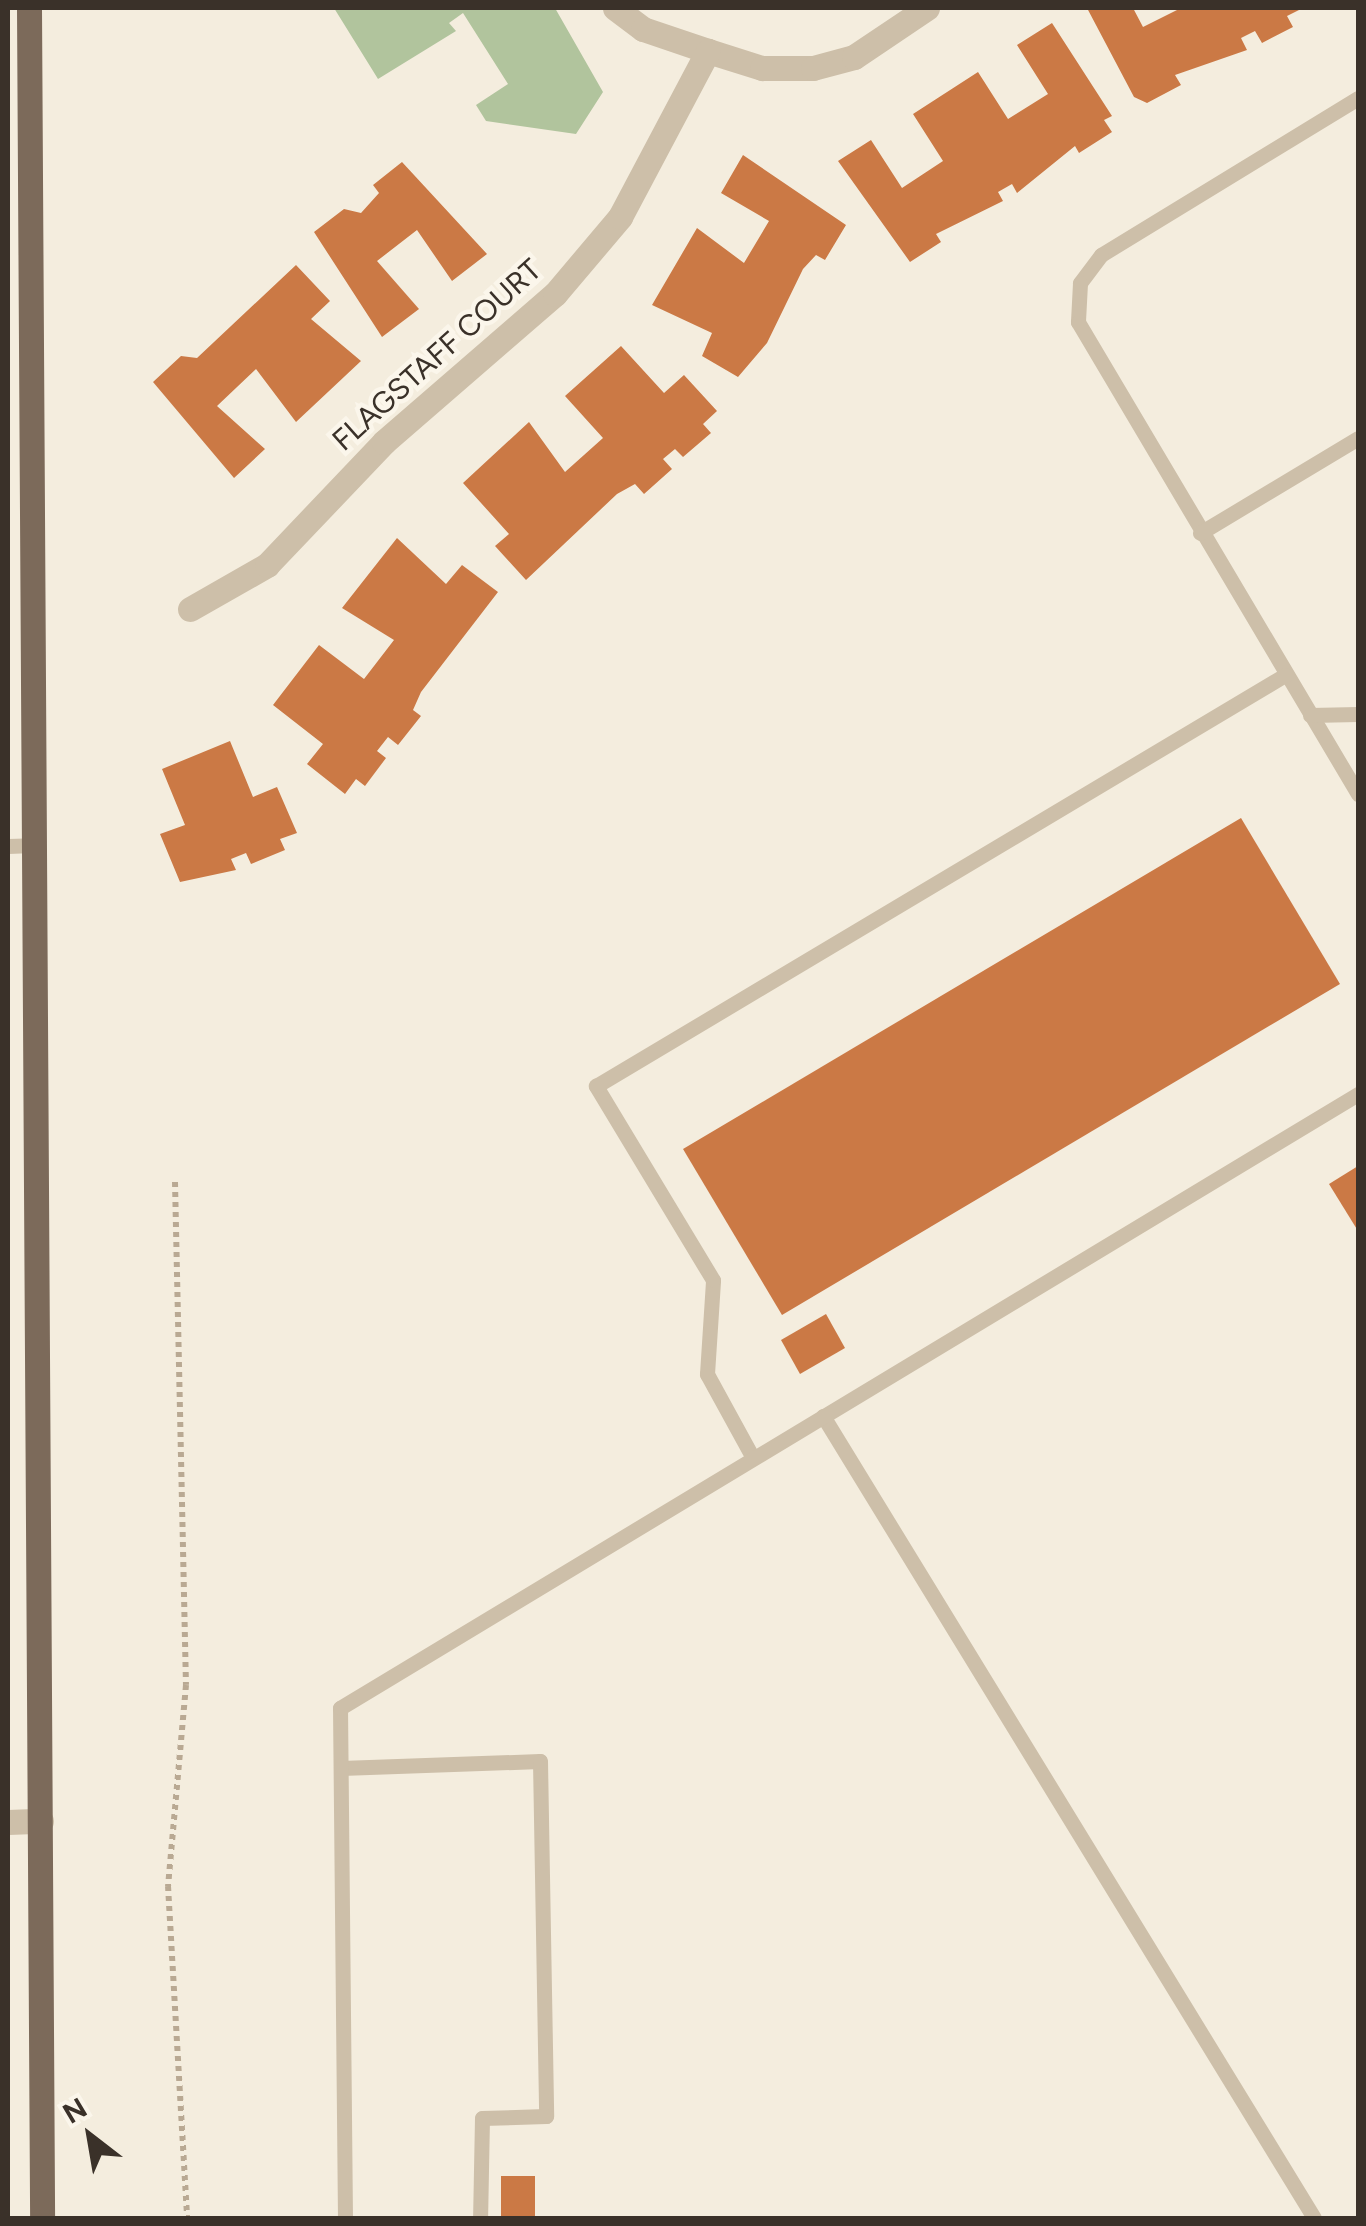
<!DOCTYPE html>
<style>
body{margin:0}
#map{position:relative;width:1366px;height:2226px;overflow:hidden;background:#f4edde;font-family:Figtree,sans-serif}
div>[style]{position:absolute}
.green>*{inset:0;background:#b1c49d}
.building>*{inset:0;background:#cb7945}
.path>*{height:6px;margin-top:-3px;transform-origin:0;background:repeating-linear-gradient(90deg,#b9a993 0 5px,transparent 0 10px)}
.service>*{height:15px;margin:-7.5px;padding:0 7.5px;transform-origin:7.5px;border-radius:7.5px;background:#cdbfa9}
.minor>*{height:25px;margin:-12.5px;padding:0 12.5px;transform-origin:12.5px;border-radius:12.5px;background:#cdbfa9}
.primary>*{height:25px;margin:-12.5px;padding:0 12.5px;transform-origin:12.5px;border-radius:12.5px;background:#7c6a5a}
span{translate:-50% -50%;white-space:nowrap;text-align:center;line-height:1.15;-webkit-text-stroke:9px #fbf6eb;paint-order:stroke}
.street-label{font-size:30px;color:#3a3129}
.frame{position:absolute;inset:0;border:10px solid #3a3129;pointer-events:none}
.north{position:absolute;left:40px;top:2086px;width:100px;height:100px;-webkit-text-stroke:8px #fbf6eb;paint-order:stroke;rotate:329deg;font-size:28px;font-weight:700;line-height:40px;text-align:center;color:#3a3129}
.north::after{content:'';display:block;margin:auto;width:35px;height:45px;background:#3a3129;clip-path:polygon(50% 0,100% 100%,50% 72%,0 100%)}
</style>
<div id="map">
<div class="green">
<div style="clip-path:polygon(334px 8px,555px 8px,603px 92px,576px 134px,486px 121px,476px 105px,508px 84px,463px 13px,449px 23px,456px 31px,378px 79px)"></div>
</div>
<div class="building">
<div style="clip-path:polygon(1087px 8px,1133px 8px,1143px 27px,1181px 8px,1303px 8px,1287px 16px,1293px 27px,1262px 43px,1255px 31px,1241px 38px,1247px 50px,1175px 75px,1181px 85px,1147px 103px,1134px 97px)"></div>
<div style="clip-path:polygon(1052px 23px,1112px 116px,1104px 120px,1112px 132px,1079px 153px,1075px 146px,1017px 193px,1012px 184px,998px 192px,1003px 201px,936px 234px,941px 242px,910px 262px,838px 161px,871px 140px,902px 188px,943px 161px,913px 114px,978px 72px,1008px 119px,1048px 94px,1017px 45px)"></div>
<div style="clip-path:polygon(743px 155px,846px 225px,825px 260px,816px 255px,803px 269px,767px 343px,738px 377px,702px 356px,712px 333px,652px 305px,697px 228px,744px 263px,769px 221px,721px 193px)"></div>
<div style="clip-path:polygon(402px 162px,487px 254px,452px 281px,417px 230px,377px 261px,419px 309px,382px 337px,314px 232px,344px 209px,361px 213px,379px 193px,373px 185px)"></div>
<div style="clip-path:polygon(296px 265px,330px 301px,311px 319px,361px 361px,296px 422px,256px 369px,217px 406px,265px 449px,234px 478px,153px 382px,181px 356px,197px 358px)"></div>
<div style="clip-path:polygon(621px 346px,664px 393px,684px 375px,717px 411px,703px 424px,711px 433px,683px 457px,675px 449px,663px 459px,672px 469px,644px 494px,635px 484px,617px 494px,526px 580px,495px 546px,509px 534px,463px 483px,529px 422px,565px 472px,603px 438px,565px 396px)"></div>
<div style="clip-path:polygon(397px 538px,446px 584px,462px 565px,498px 592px,421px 692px,413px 710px,421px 716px,398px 745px,388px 737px,377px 751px,386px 758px,365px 786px,356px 779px,345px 794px,307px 764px,323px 744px,273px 705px,319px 645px,364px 679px,394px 640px,342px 608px)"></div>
<div style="clip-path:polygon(230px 741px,253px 797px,277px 787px,297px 833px,280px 839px,285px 850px,251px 864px,246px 853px,231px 859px,236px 870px,180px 882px,160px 834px,185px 825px,162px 769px)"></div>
<div style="clip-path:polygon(1241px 818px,1340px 984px,782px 1315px,683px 1149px)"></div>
<div style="clip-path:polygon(1358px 1166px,1358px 1231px,1329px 1184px)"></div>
<div style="clip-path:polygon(826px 1314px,845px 1348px,800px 1374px,781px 1340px)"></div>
<div style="clip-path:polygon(501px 2176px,535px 2176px,535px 2218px,501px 2218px)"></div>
</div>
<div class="path">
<div style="left:175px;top:1182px;width:503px;rotate:88.75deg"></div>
<div style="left:186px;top:1685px;width:202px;rotate:95.1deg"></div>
<div style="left:168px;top:1886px;width:333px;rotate:86.7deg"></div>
</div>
<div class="service">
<div style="left:1358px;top:98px;width:301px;rotate:148.6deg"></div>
<div style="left:1101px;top:255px;width:35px;rotate:127deg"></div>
<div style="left:1080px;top:283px;width:39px;rotate:93deg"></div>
<div style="left:1078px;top:322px;width:549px;rotate:59.32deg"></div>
<div style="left:1200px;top:533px;width:184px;rotate:-31deg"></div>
<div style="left:1310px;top:715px;width:48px;rotate:-1.2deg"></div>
<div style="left:8px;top:846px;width:25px;rotate:-2deg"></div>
<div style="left:823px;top:1416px;width:940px;rotate:58.52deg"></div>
<div style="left:753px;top:1458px;width:96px;rotate:-118.7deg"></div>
<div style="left:707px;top:1374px;width:94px;rotate:-86.3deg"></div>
<div style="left:713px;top:1280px;width:227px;rotate:-121.1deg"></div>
<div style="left:596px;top:1086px;width:802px;rotate:-30.82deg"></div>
<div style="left:341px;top:1768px;width:199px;rotate:-2deg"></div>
<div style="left:540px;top:1761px;width:355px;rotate:89deg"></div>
<div style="left:546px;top:2116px;width:64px;rotate:178.2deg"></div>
<div style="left:482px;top:2118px;width:100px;rotate:91.1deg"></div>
<div style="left:345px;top:2218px;width:510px;rotate:-90.56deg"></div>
<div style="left:340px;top:1708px;width:1189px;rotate:-31.1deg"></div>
</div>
<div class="minor">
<div style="left:615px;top:8px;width:35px;rotate:37deg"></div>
<div style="left:643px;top:29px;width:69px;rotate:18.7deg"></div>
<div style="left:708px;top:51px;width:57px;rotate:17.5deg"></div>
<div style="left:762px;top:68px;width:51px"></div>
<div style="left:813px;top:68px;width:42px;rotate:-15deg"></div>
<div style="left:854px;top:57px;width:88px;rotate:-33.9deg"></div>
<div style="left:190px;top:609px;width:89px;rotate:-29.7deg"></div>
<div style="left:267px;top:565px;width:170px;rotate:-46.4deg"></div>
<div style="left:384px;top:442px;width:226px;rotate:-40.9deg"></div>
<div style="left:555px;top:294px;width:101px;rotate:-49.8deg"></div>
<div style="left:620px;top:217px;width:188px;rotate:-62.1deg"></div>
<div style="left:8px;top:1822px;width:33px;rotate:-2deg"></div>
</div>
<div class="primary">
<div style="left:29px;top:8px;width:2210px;rotate:89.66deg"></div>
</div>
<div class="street-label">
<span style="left:437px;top:355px;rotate:-42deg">FLAGSTAFF COURT</span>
</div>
<div class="frame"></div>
<div class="north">N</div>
</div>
